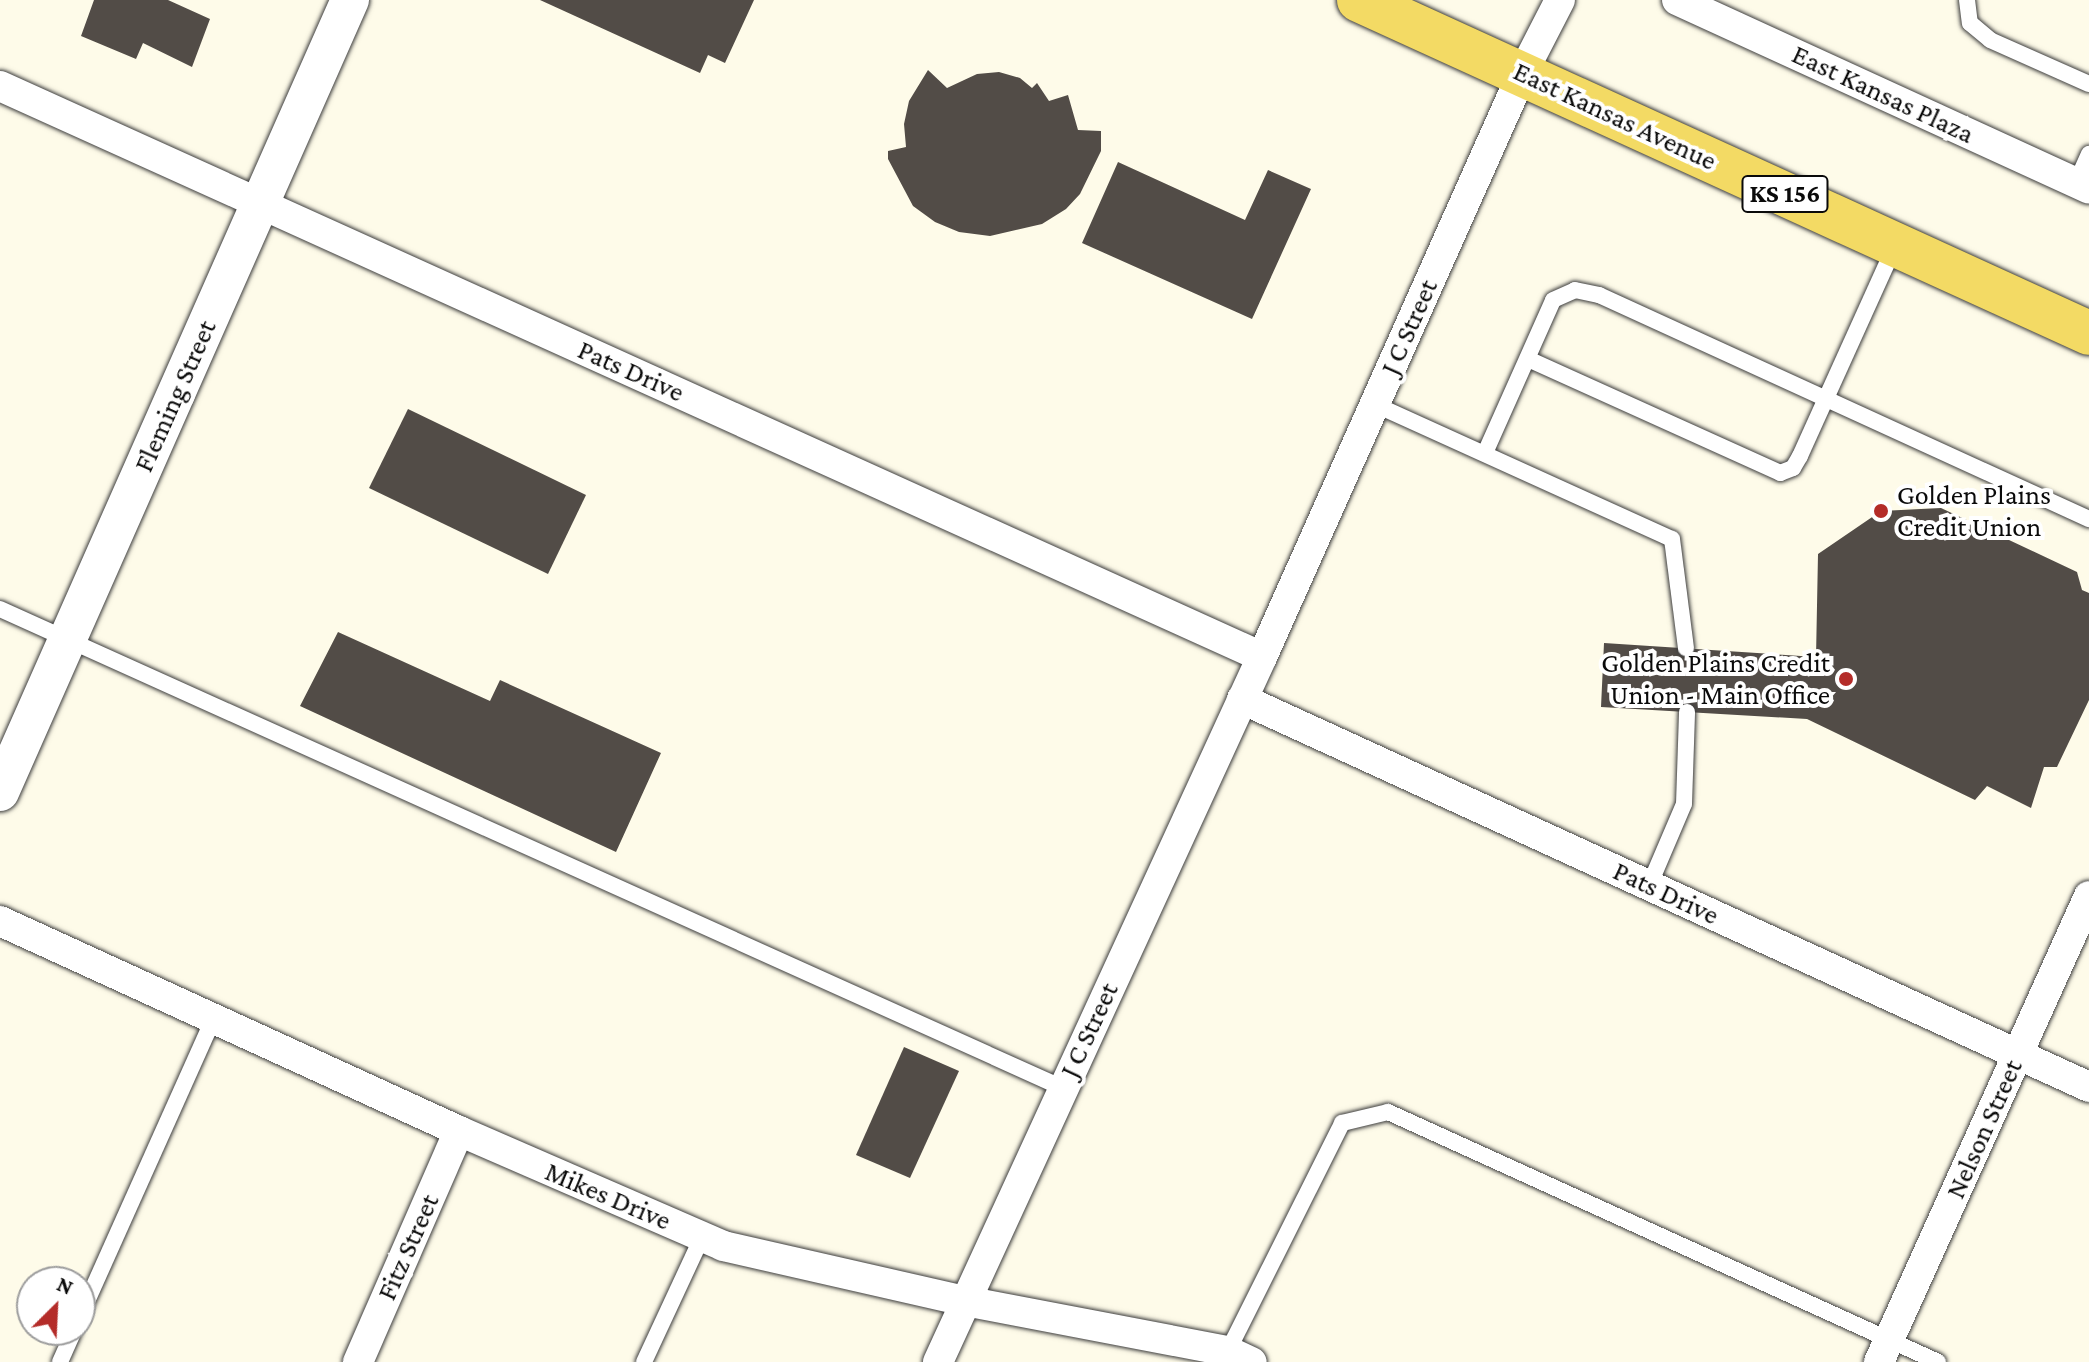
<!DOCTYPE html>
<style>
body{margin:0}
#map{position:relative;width:2089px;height:1362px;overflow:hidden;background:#fefbe9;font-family:"Crimson Pro",serif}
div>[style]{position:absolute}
.building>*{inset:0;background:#524c47}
.roads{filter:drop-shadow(0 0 2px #3d3d3d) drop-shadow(0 0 2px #3d3d3d)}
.service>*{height:16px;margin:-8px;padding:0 8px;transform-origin:8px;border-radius:8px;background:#fff}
.minor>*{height:30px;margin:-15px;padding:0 15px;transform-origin:15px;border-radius:15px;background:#fff}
.tertiary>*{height:38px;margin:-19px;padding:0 19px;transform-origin:19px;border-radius:19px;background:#fff}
.primary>*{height:44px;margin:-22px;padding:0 22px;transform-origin:22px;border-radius:22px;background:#f3da64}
.dots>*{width:22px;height:22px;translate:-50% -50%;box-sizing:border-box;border:4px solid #fff;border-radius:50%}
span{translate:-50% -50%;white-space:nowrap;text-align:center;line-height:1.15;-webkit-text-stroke:8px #fff;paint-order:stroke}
.shield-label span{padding:2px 6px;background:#fff;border:2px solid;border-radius:6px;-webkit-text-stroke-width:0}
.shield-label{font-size:26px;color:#0a0a0a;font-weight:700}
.street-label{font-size:28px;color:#0a0a0a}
.poi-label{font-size:28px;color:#0a0a0a}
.left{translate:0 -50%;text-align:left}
.right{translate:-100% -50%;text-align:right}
.north{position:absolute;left:16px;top:1266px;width:80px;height:80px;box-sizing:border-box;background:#fff;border:2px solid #9d9d9d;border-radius:50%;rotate:24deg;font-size:22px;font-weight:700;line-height:32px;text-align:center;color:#0a0a0a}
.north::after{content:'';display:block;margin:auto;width:28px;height:36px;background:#b42c29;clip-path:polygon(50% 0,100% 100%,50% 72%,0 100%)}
</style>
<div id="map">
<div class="building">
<div style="clip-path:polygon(94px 0,168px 0,210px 19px,192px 67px,143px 43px,136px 59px,81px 36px)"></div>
<div style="clip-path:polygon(540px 0,754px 0,725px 63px,708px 55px,700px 73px)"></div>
<div style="clip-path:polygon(928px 70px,947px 88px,977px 74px,999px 72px,1020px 78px,1032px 88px,1037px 83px,1049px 101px,1068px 95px,1078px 130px,1101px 131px,1101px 151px,1080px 194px,1066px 209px,1042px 224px,990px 236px,959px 232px,935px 222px,913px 206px,888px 159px,888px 151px,906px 147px,904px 124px,909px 101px)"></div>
<div style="clip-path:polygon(1118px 162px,1245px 220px,1268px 170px,1311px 189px,1252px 319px,1082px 243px)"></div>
<div style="clip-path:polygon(408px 409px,586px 495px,548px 574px,369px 488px)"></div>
<div style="clip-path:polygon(1941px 508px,2077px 572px,2082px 590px,2089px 593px,2089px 700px,2057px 767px,2044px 767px,2031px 808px,1987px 786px,1975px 800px,1807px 719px,1601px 707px,1604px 643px,1816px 657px,1818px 554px,1881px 511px)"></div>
<div style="clip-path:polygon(338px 632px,490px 701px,500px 680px,661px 753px,616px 852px,300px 706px)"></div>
<div style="clip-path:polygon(904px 1047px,959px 1071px,910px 1178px,856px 1155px)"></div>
</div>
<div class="roads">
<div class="service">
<div style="left:1967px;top:0;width:23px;rotate:83deg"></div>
<div style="left:1970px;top:23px;width:26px;rotate:40deg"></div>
<div style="left:1990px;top:40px;width:108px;rotate:24deg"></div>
<div style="left:2076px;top:183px;width:32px;rotate:-66deg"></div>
<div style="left:1528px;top:359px;width:277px;rotate:24.3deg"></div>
<div style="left:1780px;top:473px;width:14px;rotate:-21deg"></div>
<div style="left:1793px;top:468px;width:14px;rotate:-60deg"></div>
<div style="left:1800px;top:456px;width:230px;rotate:-65.7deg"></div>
<div style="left:1374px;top:404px;width:327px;rotate:24.4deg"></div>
<div style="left:1672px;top:539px;width:110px;rotate:82.7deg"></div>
<div style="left:1485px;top:453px;width:167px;rotate:-66deg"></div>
<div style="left:1553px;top:300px;width:24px;rotate:-24deg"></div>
<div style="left:1575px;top:290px;width:25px;rotate:12deg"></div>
<div style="left:1599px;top:295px;width:539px;rotate:24.57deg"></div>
<div style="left:0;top:609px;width:1166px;rotate:24.26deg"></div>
<div style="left:1649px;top:886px;width:89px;rotate:-66.9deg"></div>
<div style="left:1684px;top:804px;width:92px;rotate:-88.1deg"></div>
<div style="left:80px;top:1317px;width:326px;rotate:-65.9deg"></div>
<div style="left:1228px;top:1351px;width:255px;rotate:-63.4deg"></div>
<div style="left:1342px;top:1123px;width:47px;rotate:-13.4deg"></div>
<div style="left:1388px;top:1112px;width:604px;rotate:24.44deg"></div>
<div style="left:60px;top:1362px;width:35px;rotate:-66deg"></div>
<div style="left:644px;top:1362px;width:138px;rotate:-65.1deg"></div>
</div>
<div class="minor">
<div style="left:1677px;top:0;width:453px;rotate:24.6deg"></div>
<div style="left:0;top:86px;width:1385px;rotate:24.34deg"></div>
<div style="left:1242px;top:699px;width:932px;rotate:24.61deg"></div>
<div style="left:0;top:921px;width:505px;rotate:24.58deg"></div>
<div style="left:459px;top:1131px;width:288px;rotate:23.5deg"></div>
<div style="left:723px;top:1246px;width:248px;rotate:12.8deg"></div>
<div style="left:965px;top:1301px;width:268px;rotate:10.8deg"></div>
<div style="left:1228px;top:1351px;width:26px;rotate:25deg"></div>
<div style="left:358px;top:1362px;width:252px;rotate:-66.4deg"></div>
<div style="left:938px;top:1362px;width:776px;rotate:-65.32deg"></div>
<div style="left:1262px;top:657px;width:638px;rotate:-65.96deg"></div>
<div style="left:1522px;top:74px;width:83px;rotate:-62.8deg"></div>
<div style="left:1879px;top:1362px;width:511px;rotate:-65.74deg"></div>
</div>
<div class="tertiary">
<div style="left:0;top:792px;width:866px;rotate:-66.16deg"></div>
</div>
<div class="primary">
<div style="left:1359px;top:0;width:802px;rotate:24.52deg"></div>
</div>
</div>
<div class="dots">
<div style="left:1881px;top:511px;background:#b42c29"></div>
<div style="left:1846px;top:679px;background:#b42c29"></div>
</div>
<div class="shield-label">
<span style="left:1785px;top:194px">KS 156</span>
</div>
<div class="street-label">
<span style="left:1883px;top:94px;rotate:25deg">East Kansas Plaza</span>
<span style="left:1615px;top:116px;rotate:25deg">East Kansas Avenue</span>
<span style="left:1409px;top:327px;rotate:-66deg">J C Street</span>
<span style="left:631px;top:371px;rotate:24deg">Pats Drive</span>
<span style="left:175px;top:396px;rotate:-66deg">Fleming Street</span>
<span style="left:1666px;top:893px;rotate:25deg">Pats Drive</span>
<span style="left:1089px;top:1030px;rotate:-65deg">J C Street</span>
<span style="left:1984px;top:1129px;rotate:-66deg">Nelson Street</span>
<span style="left:608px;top:1196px;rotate:23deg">Mikes Drive</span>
<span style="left:408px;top:1247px;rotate:-66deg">Fitz Street</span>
</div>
<div class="poi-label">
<span class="left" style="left:1897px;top:511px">Golden Plains<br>Credit Union</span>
<span class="right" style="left:1830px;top:679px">Golden Plains Credit<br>Union - Main Office</span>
</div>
<div class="north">N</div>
</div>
